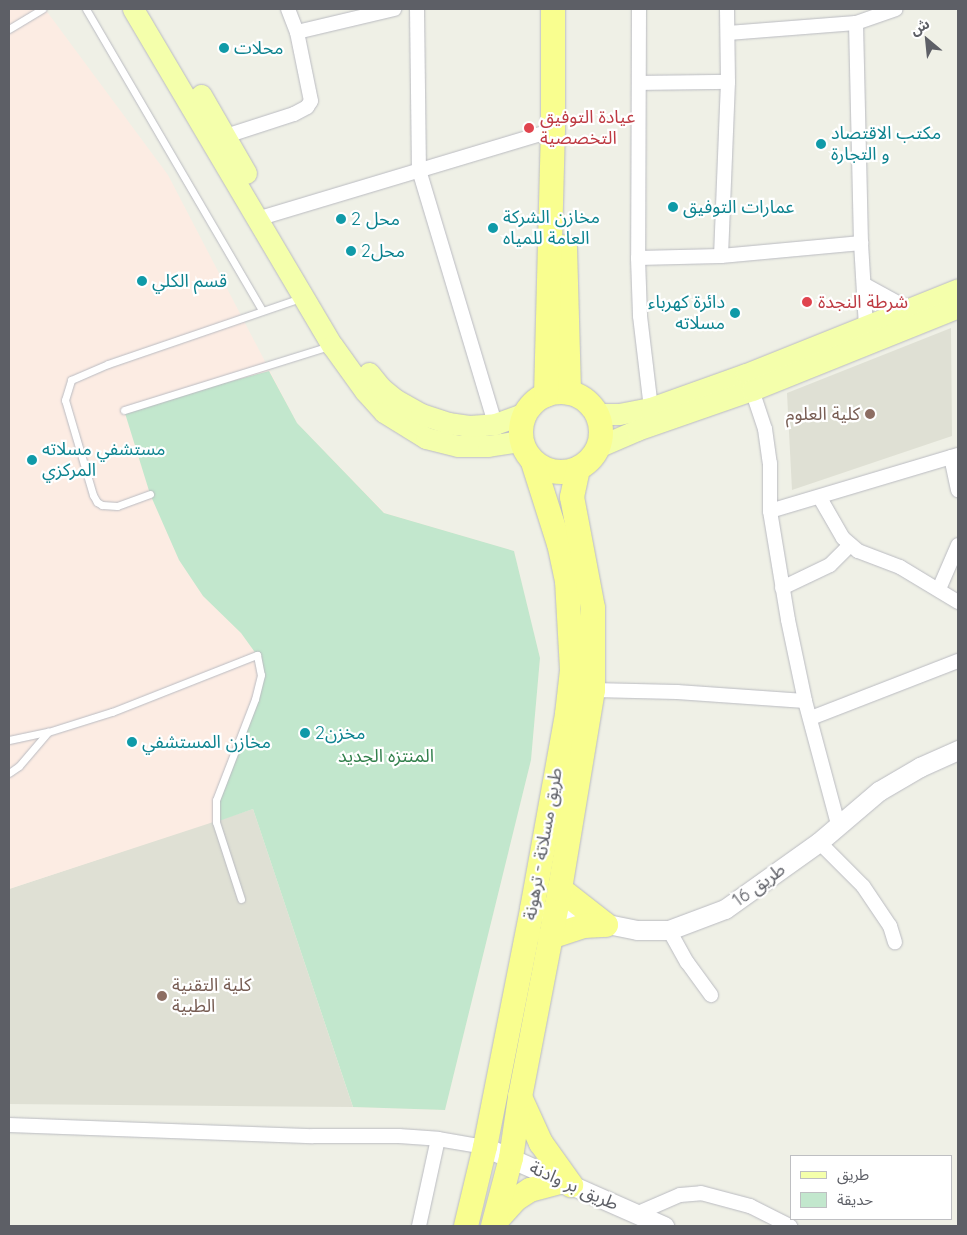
<!DOCTYPE html>
<meta charset="utf-8">
<style>
body{margin:0}
#map{position:relative;width:967px;height:1235px;overflow:hidden;background:#eff0e6;font-family:Quicksand,"Noto Sans Arabic",sans-serif}
div>[style]{position:absolute}
.education>*{inset:0;background:#dfe0d4}
.medical>*{inset:0;background:#fcece3}
.green>*{inset:0;background:#c2e7cd}
.roads{filter:drop-shadow(0 0 1px #babbc1) drop-shadow(0 0 1px #babbc1)}
.lane>*{height:7px;margin:-3.5px;padding:0 3.5px;transform-origin:3.5px;border-radius:3.5px;background:#fff}
.street>*{height:14px;margin:-7px;padding:0 7px;transform-origin:7px;border-radius:7px;background:#fff}
.secondary>*{height:19px;margin:-9.5px;padding:0 9.5px;transform-origin:9.5px;border-radius:9.5px;background:#fff}
.primary>*{height:21px;margin:-10.5px;padding:0 10.5px;transform-origin:10.5px;border-radius:10.5px;background:#f4ffab}
.highway>*{height:24px;margin:-12px;padding:0 12px;transform-origin:12px;border-radius:12px;background:#f9fe8f}
.highway>.ring{margin:-12px;padding:0;box-sizing:content-box;background:none;border:24px solid #f9fe8f;border-radius:50%}
.dots>*{width:14px;height:14px;translate:-50% -50%;box-sizing:border-box;border:2px solid #fff;border-radius:50%}
span{translate:-50% -50%;white-space:nowrap;text-align:center;line-height:1.15;-webkit-text-stroke:4.5px #fff;paint-order:stroke}
.culture-label{font-size:18px;color:#0d838f}
.left{translate:0 -50%;text-align:left}
.right{translate:-100% -50%;text-align:right}
.health-label{font-size:18px;color:#be3a42}
.education-label{font-size:18px;color:#785e54}
.park-label{font-size:18px;color:#32804c}
.street-label{font-size:18px;color:#5d5f66}
.frame{position:absolute;inset:0;border:10px solid #5d5f66;pointer-events:none}
.legend{position:absolute;left:790px;top:1155px;width:162px;height:65px;box-sizing:border-box;background:#fff;border:1px solid #bebfc2;margin:0;padding:6px 9px;list-style:none;font-size:15px;color:#5d5f66}
.legend li{display:flex;align-items:center;gap:10px;height:25px}
.legend b{width:25px;border:1px solid #bebfc2}
.north{position:absolute;left:902px;top:15px;width:50px;height:50px;-webkit-text-stroke:4px #fff;paint-order:stroke;rotate:332deg;font-size:14px;font-weight:700;line-height:20px;text-align:center;color:#5d5f66}
.north::after{content:'';display:block;margin:auto;width:18px;height:22px;background:#5d5f66;clip-path:polygon(50% 0,100% 100%,50% 72%,0 100%)}
</style>
<div id="map">
<div class="education">
<div style="clip-path:polygon(951px 328px,952px 436px,792px 490px,787px 393px)"></div>
<div style="clip-path:polygon(253px 808px,353px 1107px,9px 1104px,9px 889px)"></div>
</div>
<div class="medical">
<div style="clip-path:polygon(9px 9px,45px 9px,168px 175px,297px 423px,385px 513px,514px 551px,540px 658px,531px 760px,445px 1110px,353px 1107px,253px 809px,9px 889px)"></div>
</div>
<div class="green">
<div style="clip-path:polygon(269px 371px,297px 423px,384px 513px,514px 551px,540px 658px,531px 760px,445px 1110px,353px 1107px,253px 809px,216px 822px,216px 800px,261px 675px,257px 655px,241px 633px,203px 596px,179px 560px,150px 494px,124px 410px)"></div>
</div>
<div class="roads">
<div class="lane">
<div style="left:86px;top:9px;width:349px;rotate:59.7deg"></div>
<div style="left:9px;top:29px;width:39px;rotate:-31deg"></div>
<div style="left:124px;top:410px;width:215px;rotate:-17.3deg"></div>
<div style="left:150px;top:494px;width:35px;rotate:160deg"></div>
<div style="left:117px;top:506px;width:15px;rotate:-176deg"></div>
<div style="left:102px;top:505px;width:6px;rotate:-149deg"></div>
<div style="left:97px;top:502px;width:8px;rotate:-120deg"></div>
<div style="left:93px;top:495px;width:99px;rotate:-106.4deg"></div>
<div style="left:65px;top:400px;width:21px;rotate:-73deg"></div>
<div style="left:71px;top:380px;width:40px;rotate:-23.4deg"></div>
<div style="left:108px;top:364px;width:204px;rotate:-18.9deg"></div>
<div style="left:9px;top:740px;width:40px;rotate:-12deg"></div>
<div style="left:48px;top:732px;width:67px;rotate:-17.4deg"></div>
<div style="left:112px;top:712px;width:156px;rotate:-21.5deg"></div>
<div style="left:257px;top:655px;width:20px;rotate:79deg"></div>
<div style="left:261px;top:675px;width:25px;rotate:104deg"></div>
<div style="left:255px;top:699px;width:108px;rotate:111.1deg"></div>
<div style="left:216px;top:800px;width:22px;rotate:90deg"></div>
<div style="left:216px;top:822px;width:81px;rotate:72deg"></div>
<div style="left:9px;top:773px;width:12px;rotate:-35deg"></div>
<div style="left:19px;top:766px;width:45px;rotate:-49.5deg"></div>
</div>
<div class="street">
<div style="left:288px;top:9px;width:25px;rotate:69deg"></div>
<div style="left:297px;top:32px;width:100px;rotate:-13.3deg"></div>
<div style="left:417px;top:9px;width:161px;rotate:89.3deg"></div>
<div style="left:419px;top:170px;width:265px;rotate:73.3deg"></div>
<div style="left:639px;top:9px;width:249px;rotate:90.2deg"></div>
<div style="left:638px;top:258px;width:58px;rotate:88deg"></div>
<div style="left:640px;top:316px;width:93px;rotate:83.2deg"></div>
<div style="left:856px;top:23px;width:220px;rotate:88.7deg"></div>
<div style="left:861px;top:243px;width:83px;rotate:86.6deg"></div>
<div style="left:728px;top:33px;width:128px;rotate:-4.5deg"></div>
<div style="left:856px;top:23px;width:42px;rotate:-19.3deg"></div>
<div style="left:641px;top:83px;width:87px;rotate:-0.7deg"></div>
<div style="left:226px;top:136px;width:71px;rotate:-17.9deg"></div>
<div style="left:294px;top:114px;width:15px;rotate:-28deg"></div>
<div style="left:307px;top:107px;width:7px;rotate:-56deg"></div>
<div style="left:311px;top:101px;width:70px;rotate:-101.5deg"></div>
<div style="left:257px;top:219px;width:309px;rotate:-16.7deg"></div>
<div style="left:721px;top:256px;width:174px;rotate:-87.7deg"></div>
<div style="left:728px;top:82px;width:73px;rotate:-90.8deg"></div>
<div style="left:638px;top:258px;width:83px;rotate:-1.4deg"></div>
<div style="left:721px;top:256px;width:141px;rotate:-5.3deg"></div>
<div style="left:865px;top:285px;width:50px;rotate:28.6deg"></div>
<div style="left:752px;top:390px;width:41px;rotate:71.6deg"></div>
<div style="left:765px;top:429px;width:34px;rotate:82deg"></div>
<div style="left:770px;top:463px;width:48px;rotate:90deg"></div>
<div style="left:770px;top:511px;width:110px;rotate:80.6deg"></div>
<div style="left:788px;top:620px;width:83px;rotate:78.1deg"></div>
<div style="left:805px;top:701px;width:127px;rotate:75deg"></div>
<div style="left:951px;top:457px;width:34px;rotate:78deg"></div>
<div style="left:820px;top:498px;width:46px;rotate:60.1deg"></div>
<div style="left:843px;top:538px;width:20px;rotate:41deg"></div>
<div style="left:858px;top:551px;width:45px;rotate:20.9deg"></div>
<div style="left:900px;top:567px;width:68px;rotate:31.1deg"></div>
<div style="left:770px;top:511px;width:196px;rotate:-16.6deg"></div>
<div style="left:782px;top:588px;width:53px;rotate:-25.6deg"></div>
<div style="left:830px;top:565px;width:28px;rotate:-45deg"></div>
<div style="left:939px;top:589px;width:48px;rotate:-66.6deg"></div>
<div style="left:593px;top:690px;width:84px;rotate:1.4deg"></div>
<div style="left:677px;top:692px;width:128px;rotate:4deg"></div>
<div style="left:811px;top:718px;width:158px;rotate:-21.2deg"></div>
<div style="left:819px;top:842px;width:62px;rotate:45deg"></div>
<div style="left:863px;top:886px;width:48px;rotate:56deg"></div>
<div style="left:890px;top:926px;width:17px;rotate:73deg"></div>
<div style="left:669px;top:930px;width:37px;rotate:61deg"></div>
<div style="left:687px;top:962px;width:41px;rotate:54deg"></div>
<div style="left:9px;top:1125px;width:304px;rotate:2.1deg"></div>
<div style="left:313px;top:1136px;width:86px"></div>
<div style="left:399px;top:1136px;width:39px;rotate:4deg"></div>
<div style="left:438px;top:1139px;width:48px;rotate:9.7deg"></div>
<div style="left:636px;top:1214px;width:48px;rotate:-23.4deg"></div>
<div style="left:680px;top:1195px;width:21px;rotate:-5deg"></div>
<div style="left:701px;top:1193px;width:51px;rotate:14.9deg"></div>
<div style="left:750px;top:1206px;width:45px;rotate:26.6deg"></div>
<div style="left:419px;top:1226px;width:89px;rotate:-77.7deg"></div>
</div>
<div class="secondary">
<div style="left:543px;top:911px;width:96px;rotate:11.4deg"></div>
<div style="left:637px;top:930px;width:32px"></div>
<div style="left:669px;top:930px;width:60px;rotate:-20.6deg"></div>
<div style="left:725px;top:909px;width:115px;rotate:-35.5deg"></div>
<div style="left:819px;top:842px;width:79px;rotate:-40.4deg"></div>
<div style="left:879px;top:791px;width:48px;rotate:-30.3deg"></div>
<div style="left:920px;top:767px;width:42px;rotate:-24.1deg"></div>
<div style="left:485px;top:1147px;width:196px;rotate:23.8deg"></div>
</div>
<div class="primary">
<div style="left:133px;top:9px;width:391px;rotate:59.4deg"></div>
<div style="left:332px;top:345px;width:57px;rotate:54.3deg"></div>
<div style="left:365px;top:391px;width:28px;rotate:48deg"></div>
<div style="left:384px;top:412px;width:49px;rotate:31.8deg"></div>
<div style="left:426px;top:438px;width:33px;rotate:14deg"></div>
<div style="left:458px;top:446px;width:30px"></div>
<div style="left:488px;top:446px;width:33px;rotate:-9deg"></div>
<div style="left:201px;top:95px;width:90px;rotate:60deg"></div>
<div style="left:369px;top:373px;width:19px;rotate:51deg"></div>
<div style="left:381px;top:388px;width:19px;rotate:39deg"></div>
<div style="left:396px;top:400px;width:29px;rotate:29deg"></div>
<div style="left:421px;top:414px;width:28px;rotate:18deg"></div>
<div style="left:448px;top:423px;width:21px;rotate:8deg"></div>
<div style="left:469px;top:426px;width:26px;rotate:-4deg"></div>
<div style="left:495px;top:424px;width:32px;rotate:-20deg"></div>
<div style="left:596px;top:414px;width:23px"></div>
<div style="left:619px;top:414px;width:33px;rotate:-11deg"></div>
<div style="left:651px;top:408px;width:101px;rotate:-19.7deg"></div>
<div style="left:746px;top:374px;width:228px;rotate:-21.8deg"></div>
<div style="left:598px;top:447px;width:43px;rotate:-23.6deg"></div>
<div style="left:637px;top:430px;width:122px;rotate:-19.2deg"></div>
<div style="left:752px;top:390px;width:222px;rotate:-21.9deg"></div>
</div>
<div class="highway">
<div style="left:565px;top:247px;width:146px;rotate:88.4deg"></div>
<div class="ring" style="left:521px;top:392px;width:56px;height:56px"></div>
<div style="left:546px;top:395px;width:265px;rotate:-88.5deg"></div>
<div style="left:553px;top:130px;width:121px;rotate:-90deg"></div>
<div style="left:560px;top:889px;width:58px;rotate:38deg"></div>
<div style="left:550px;top:937px;width:36px;rotate:-18deg"></div>
<div style="left:584px;top:926px;width:22px;rotate:-3deg"></div>
<div style="left:520px;top:1097px;width:51px;rotate:65.5deg"></div>
<div style="left:541px;top:1143px;width:52px;rotate:54.5deg"></div>
<div style="left:496px;top:1221px;width:30px;rotate:-48deg"></div>
<div style="left:516px;top:1199px;width:17px;rotate:-33deg"></div>
<div style="left:530px;top:1190px;width:34px;rotate:-15deg"></div>
<div style="left:466px;top:1226px;width:81px;rotate:-76.5deg"></div>
<div style="left:485px;top:1147px;width:243px;rotate:-78.8deg"></div>
<div style="left:532px;top:909px;width:198px;rotate:-79.8deg"></div>
<div style="left:567px;top:714px;width:44px;rotate:-83.5deg"></div>
<div style="left:572px;top:670px;width:89px;rotate:-93.2deg"></div>
<div style="left:567px;top:581px;width:38px;rotate:-102deg"></div>
<div style="left:559px;top:544px;width:86px;rotate:-107.6deg"></div>
<div style="left:493px;top:1226px;width:70px;rotate:-75.2deg"></div>
<div style="left:511px;top:1158px;width:62px;rotate:-81.6deg"></div>
<div style="left:520px;top:1097px;width:212px;rotate:-79.1deg"></div>
<div style="left:560px;top:889px;width:202px;rotate:-80.6deg"></div>
<div style="left:593px;top:690px;width:82px;rotate:-90deg"></div>
<div style="left:593px;top:608px;width:113px;rotate:-100.7deg"></div>
<div style="left:572px;top:497px;width:29px;rotate:-78deg"></div>
</div>
</div>
<div class="dots">
<div style="left:224px;top:48px;background:#0f9aa8"></div>
<div style="left:529px;top:128px;background:#e0444e"></div>
<div style="left:821px;top:144px;background:#0f9aa8"></div>
<div style="left:673px;top:207px;background:#0f9aa8"></div>
<div style="left:341px;top:219px;background:#0f9aa8"></div>
<div style="left:493px;top:228px;background:#0f9aa8"></div>
<div style="left:351px;top:251px;background:#0f9aa8"></div>
<div style="left:142px;top:281px;background:#0f9aa8"></div>
<div style="left:807px;top:302px;background:#e0444e"></div>
<div style="left:735px;top:313px;background:#0f9aa8"></div>
<div style="left:870px;top:414px;background:#8d6e63"></div>
<div style="left:32px;top:460px;background:#0f9aa8"></div>
<div style="left:305px;top:733px;background:#0f9aa8"></div>
<div style="left:132px;top:742px;background:#0f9aa8"></div>
<div style="left:162px;top:996px;background:#8d6e63"></div>
</div>
<div class="culture-label">
<span class="left" style="left:234px;top:48px">محلات</span>
<span class="left" style="left:831px;top:144px">مكتب الاقتصاد<br>و التجارة</span>
<span class="left" style="left:683px;top:207px">عمارات التوفيق</span>
<span class="left" style="left:503px;top:228px">مخازن الشركة<br>العامة للمياه</span>
<span class="left" style="left:351px;top:219px">محل 2</span>
<span class="left" style="left:361px;top:251px">محل2</span>
<span class="left" style="left:152px;top:281px">قسم الكلي</span>
<span class="right" style="left:725px;top:313px">دائرة كهرباء<br>مسلاته</span>
<span class="left" style="left:42px;top:460px">مستشفي مسلاته<br>المركزي</span>
<span class="left" style="left:315px;top:733px">مخزن2</span>
<span class="left" style="left:142px;top:742px">مخازن المستشفي</span>
</div>
<div class="health-label">
<span class="left" style="left:540px;top:128px">عيادة التوفيق<br>التخصصية</span>
<span class="left" style="left:818px;top:302px">شرطة النجدة</span>
</div>
<div class="education-label">
<span class="right" style="left:860px;top:414px">كلية العلوم</span>
<span class="left" style="left:172px;top:996px">كلية التقنية<br>الطبية</span>
</div>
<div class="park-label">
<span style="left:386px;top:756px">المنتزه الجديد</span>
</div>
<div class="street-label">
<span style="left:543px;top:844px;rotate:-80deg">طريق مسلاتة - ترهونة</span>
<span style="left:759px;top:885px;rotate:-36deg">طريق 16</span>
<span style="left:574px;top:1186px;rotate:24deg">طريق بر وادنة</span>
</div>
<div class="frame"></div>
<ul class="legend">
<li><b style="height:6px;background:#f4ffab"></b>طريق</li>
<li><b style="height:14px;background:#c2e7cd"></b>حديقة</li>
</ul>
<div class="north">ش</div>
</div>
